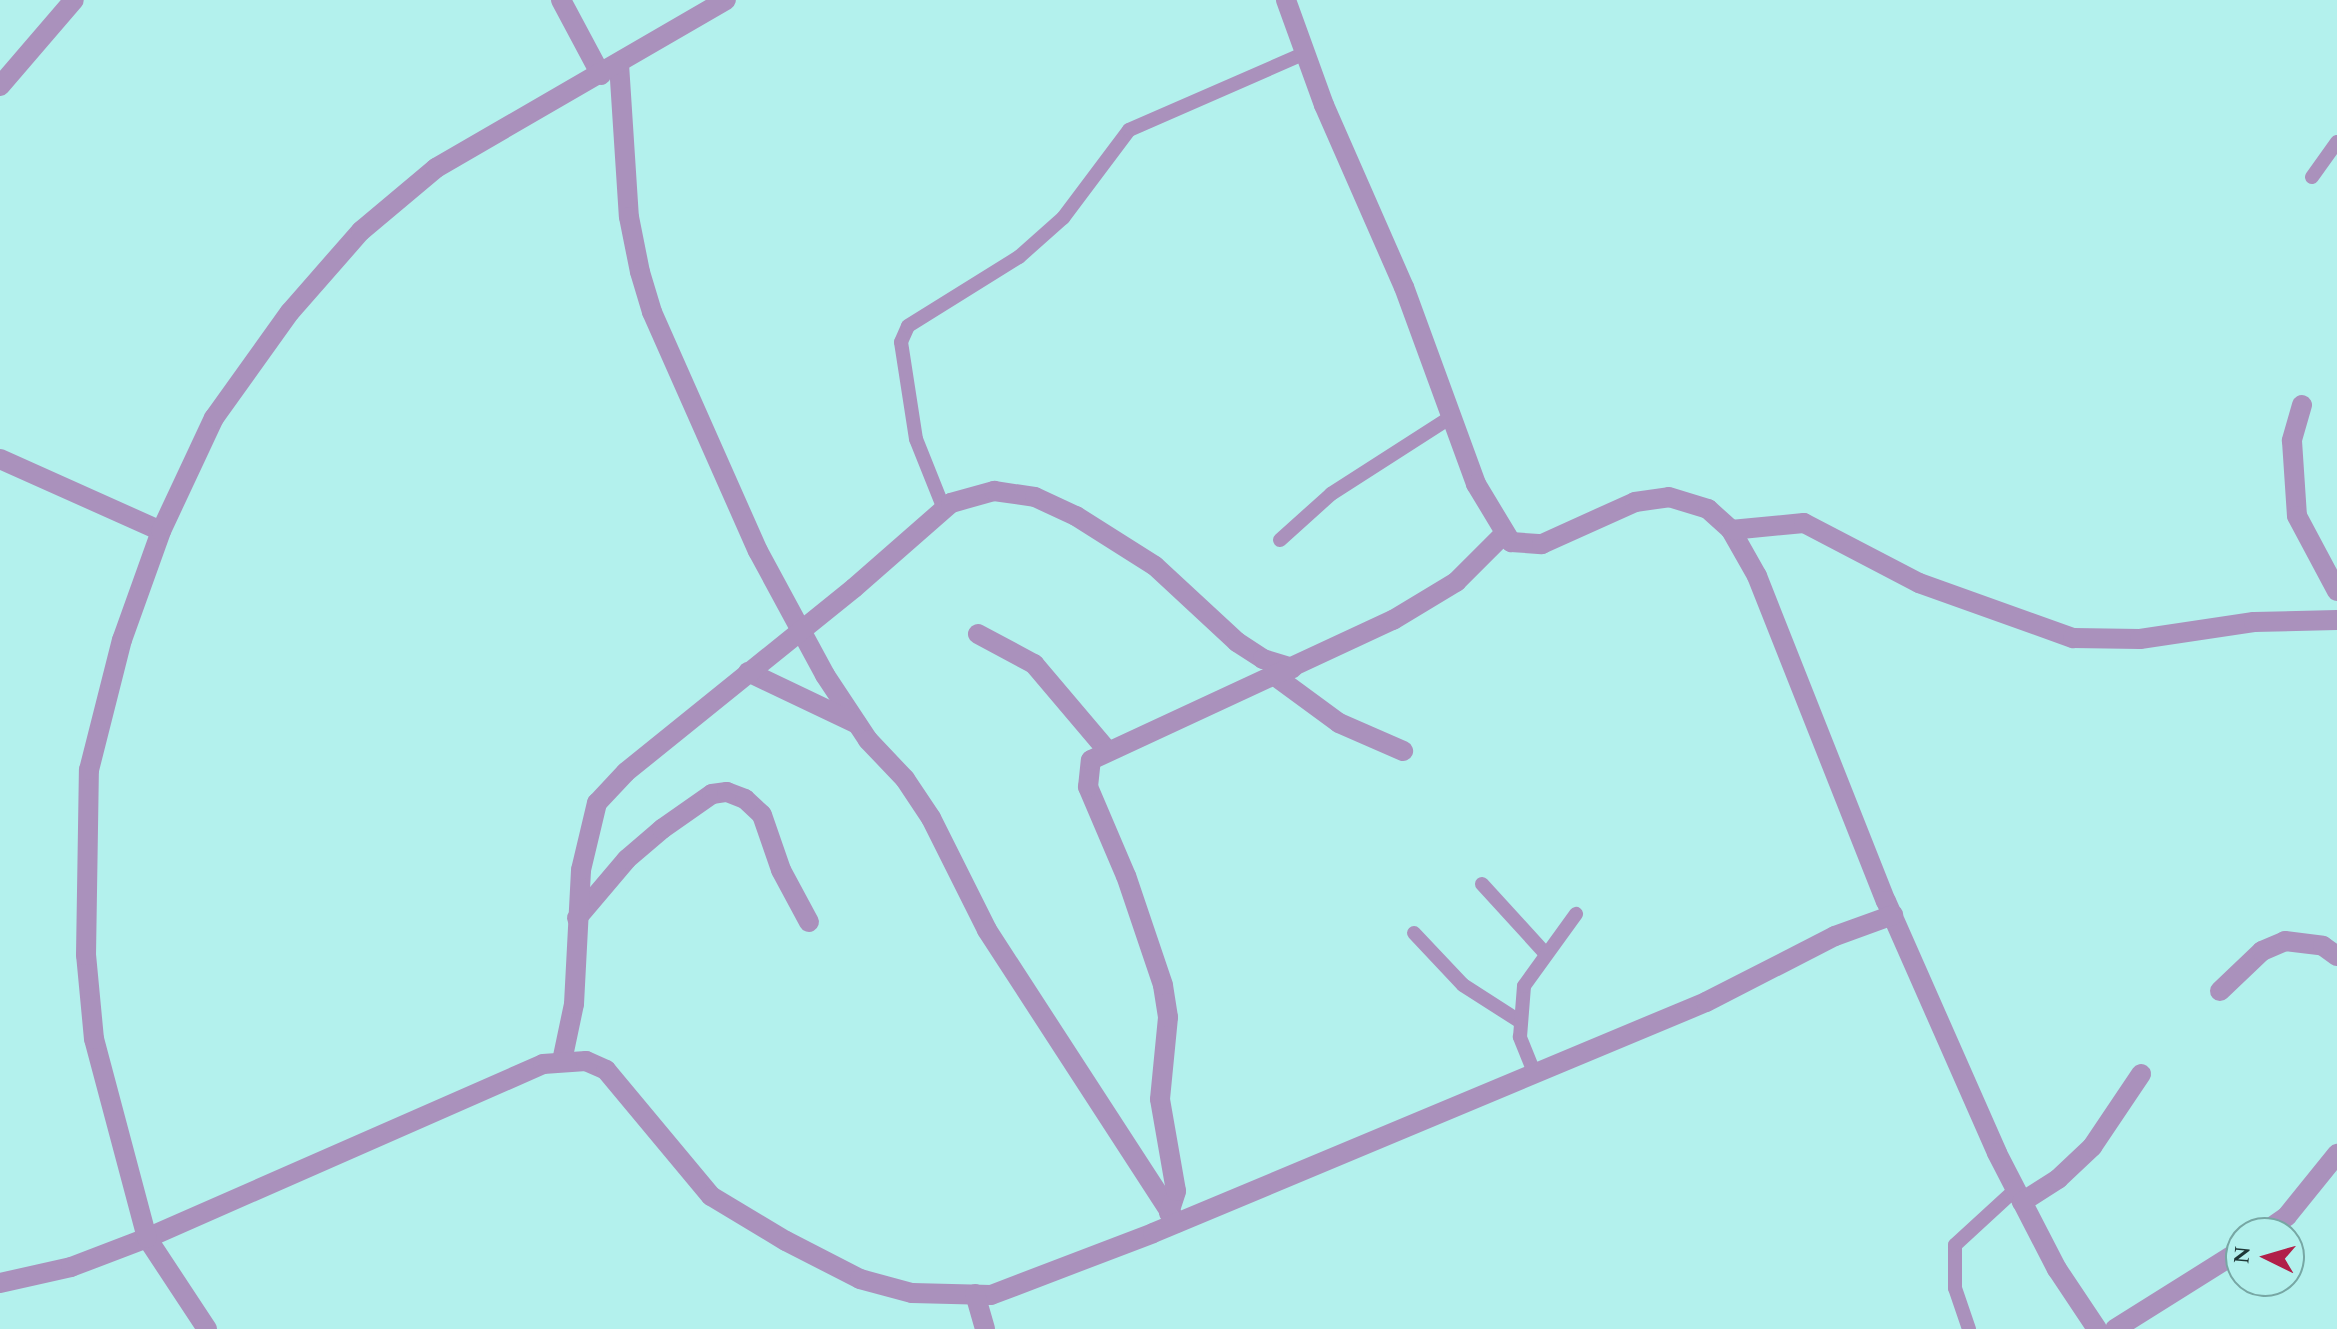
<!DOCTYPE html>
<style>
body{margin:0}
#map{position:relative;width:2337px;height:1329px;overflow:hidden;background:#b3f1ed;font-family:Spectral,serif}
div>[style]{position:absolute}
.lane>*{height:14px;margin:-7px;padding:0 7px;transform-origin:7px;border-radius:7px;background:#aa91bc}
.street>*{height:20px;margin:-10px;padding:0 10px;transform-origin:10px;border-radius:10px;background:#aa91bc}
span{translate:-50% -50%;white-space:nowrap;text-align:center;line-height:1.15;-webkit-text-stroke:8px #b3f1ed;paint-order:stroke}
.north{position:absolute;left:2225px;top:1217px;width:80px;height:80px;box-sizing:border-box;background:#b3f1ed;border:2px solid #77a7a4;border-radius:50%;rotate:275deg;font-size:22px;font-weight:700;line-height:32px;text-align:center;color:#1e3736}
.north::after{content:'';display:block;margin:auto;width:28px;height:36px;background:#b11f49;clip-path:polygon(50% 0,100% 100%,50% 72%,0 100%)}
</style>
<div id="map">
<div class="lane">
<div style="left:2312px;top:177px;width:43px;rotate:-54.5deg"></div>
<div style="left:944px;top:509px;width:75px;rotate:-111.8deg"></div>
<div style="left:916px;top:439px;width:98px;rotate:-98.8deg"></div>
<div style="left:901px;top:342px;width:17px;rotate:-66deg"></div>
<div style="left:908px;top:326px;width:131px;rotate:-31.9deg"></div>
<div style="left:1019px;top:257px;width:59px;rotate:-41.6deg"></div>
<div style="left:1063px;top:218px;width:110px;rotate:-53.1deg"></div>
<div style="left:1129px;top:130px;width:192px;rotate:-23.6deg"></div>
<div style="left:1280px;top:540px;width:69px;rotate:-42deg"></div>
<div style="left:1331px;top:494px;width:143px;rotate:-32.7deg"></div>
<div style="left:1482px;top:884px;width:93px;rotate:47.6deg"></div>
<div style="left:1414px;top:933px;width:71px;rotate:46.7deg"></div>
<div style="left:1463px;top:985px;width:67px;rotate:32.7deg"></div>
<div style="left:1534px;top:1072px;width:38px;rotate:-112deg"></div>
<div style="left:1520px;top:1037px;width:51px;rotate:-85.5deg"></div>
<div style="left:1524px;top:986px;width:89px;rotate:-54.2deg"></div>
<div style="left:1969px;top:1329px;width:43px;rotate:-108.9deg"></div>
<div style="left:1955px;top:1288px;width:43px;rotate:-90deg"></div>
<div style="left:1955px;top:1245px;width:83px;rotate:-42.6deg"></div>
</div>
<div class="street">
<div style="left:561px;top:0;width:85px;rotate:61.9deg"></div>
<div style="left:1286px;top:0;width:112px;rotate:70.1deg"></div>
<div style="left:1324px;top:105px;width:199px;rotate:66.3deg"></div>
<div style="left:1404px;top:287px;width:210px;rotate:69.9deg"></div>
<div style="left:1476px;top:484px;width:68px;rotate:58.9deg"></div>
<div style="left:1511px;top:542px;width:31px;rotate:4deg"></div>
<div style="left:1542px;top:544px;width:102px;rotate:-24.3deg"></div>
<div style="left:1635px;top:502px;width:34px;rotate:-8deg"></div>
<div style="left:1669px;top:497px;width:41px;rotate:17.1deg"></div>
<div style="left:1708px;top:509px;width:31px;rotate:42deg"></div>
<div style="left:1731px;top:530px;width:53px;rotate:60.5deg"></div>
<div style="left:1757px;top:576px;width:350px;rotate:68.4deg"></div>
<div style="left:1886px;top:901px;width:275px;rotate:66.2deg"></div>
<div style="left:1997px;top:1153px;width:131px;rotate:62.7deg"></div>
<div style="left:2057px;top:1269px;width:72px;rotate:56.3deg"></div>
<div style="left:619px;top:64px;width:153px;rotate:86.3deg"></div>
<div style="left:629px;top:217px;width:56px;rotate:78.7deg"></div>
<div style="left:640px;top:272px;width:42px;rotate:73.3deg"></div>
<div style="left:652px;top:312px;width:261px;rotate:66.1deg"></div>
<div style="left:758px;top:551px;width:141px;rotate:61.6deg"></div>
<div style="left:825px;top:675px;width:78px;rotate:56.5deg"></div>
<div style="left:868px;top:740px;width:54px;rotate:46.5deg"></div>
<div style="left:905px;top:779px;width:47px;rotate:56.3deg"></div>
<div style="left:931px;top:818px;width:125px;rotate:63.4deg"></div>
<div style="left:987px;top:930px;width:349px;rotate:57deg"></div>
<div style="left:0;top:86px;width:113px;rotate:-49.3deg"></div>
<div style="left:2302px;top:405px;width:37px;rotate:106deg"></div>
<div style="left:2292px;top:441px;width:75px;rotate:86.2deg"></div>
<div style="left:2297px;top:516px;width:85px;rotate:61.9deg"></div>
<div style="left:0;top:459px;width:176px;rotate:24.1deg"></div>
<div style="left:1731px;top:530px;width:73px;rotate:-5.5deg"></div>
<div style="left:1804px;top:523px;width:130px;rotate:27.6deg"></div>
<div style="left:1919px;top:583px;width:164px;rotate:19.7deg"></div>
<div style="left:2073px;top:638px;width:67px;rotate:0.9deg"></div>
<div style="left:2140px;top:639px;width:115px;rotate:-8.5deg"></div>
<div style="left:2254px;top:622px;width:83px;rotate:-1.4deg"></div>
<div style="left:978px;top:634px;width:64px;rotate:28.2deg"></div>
<div style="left:1034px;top:664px;width:113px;rotate:49.7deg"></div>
<div style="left:748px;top:672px;width:121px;rotate:25.5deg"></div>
<div style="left:1275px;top:676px;width:79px;rotate:36.3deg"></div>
<div style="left:1339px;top:723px;width:70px;rotate:23.6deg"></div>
<div style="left:577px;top:918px;width:77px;rotate:-49.7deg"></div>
<div style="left:627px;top:859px;width:46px;rotate:-40.6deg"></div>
<div style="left:662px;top:829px;width:61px;rotate:-35deg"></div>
<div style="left:712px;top:794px;width:15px;rotate:-8deg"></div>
<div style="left:727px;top:792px;width:19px;rotate:21deg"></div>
<div style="left:745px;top:799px;width:23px;rotate:43deg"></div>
<div style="left:762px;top:815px;width:58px;rotate:70.9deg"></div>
<div style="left:781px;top:870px;width:59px;rotate:61.7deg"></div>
<div style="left:2220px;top:991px;width:58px;rotate:-43.6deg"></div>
<div style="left:2262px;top:951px;width:25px;rotate:-23deg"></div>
<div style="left:2285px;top:941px;width:38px;rotate:7deg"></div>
<div style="left:2323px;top:946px;width:17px;rotate:36deg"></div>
<div style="left:562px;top:1061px;width:58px;rotate:-78.1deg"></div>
<div style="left:574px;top:1004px;width:134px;rotate:-87deg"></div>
<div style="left:581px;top:870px;width:69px;rotate:-76.6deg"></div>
<div style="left:597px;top:803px;width:42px;rotate:-46.9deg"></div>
<div style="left:626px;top:772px;width:293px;rotate:-38.9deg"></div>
<div style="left:854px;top:588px;width:129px;rotate:-41.2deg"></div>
<div style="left:951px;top:503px;width:45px;rotate:-15.6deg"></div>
<div style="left:994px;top:491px;width:41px;rotate:8.3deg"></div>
<div style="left:1035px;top:497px;width:45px;rotate:24.9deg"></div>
<div style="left:1076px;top:516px;width:93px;rotate:32.3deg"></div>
<div style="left:1155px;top:566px;width:112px;rotate:42.8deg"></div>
<div style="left:1237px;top:642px;width:31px;rotate:33deg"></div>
<div style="left:1263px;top:659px;width:31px;rotate:17deg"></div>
<div style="left:2022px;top:1202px;width:43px;rotate:-32.6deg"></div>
<div style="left:2058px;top:1179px;width:47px;rotate:-43.3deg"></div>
<div style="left:2092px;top:1147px;width:88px;rotate:-56.1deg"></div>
<div style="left:1169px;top:1213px;width:23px;rotate:-72deg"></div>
<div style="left:1176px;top:1191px;width:93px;rotate:-99.9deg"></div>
<div style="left:1160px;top:1099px;width:82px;rotate:-84.4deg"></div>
<div style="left:1168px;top:1017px;width:32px;rotate:-99deg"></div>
<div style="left:1163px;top:985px;width:115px;rotate:-108.7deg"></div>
<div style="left:1126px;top:876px;width:97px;rotate:-113.1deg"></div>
<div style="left:1088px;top:787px;width:27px;rotate:-84deg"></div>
<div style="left:1091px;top:760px;width:333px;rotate:-24.9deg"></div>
<div style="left:1393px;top:620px;width:74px;rotate:-31.1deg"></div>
<div style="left:1456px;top:582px;width:69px;rotate:-45deg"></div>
<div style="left:2263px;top:1233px;width:29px;rotate:-35deg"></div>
<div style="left:2287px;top:1216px;width:80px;rotate:-51.1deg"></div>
<div style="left:0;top:1283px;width:73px;rotate:-12.7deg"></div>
<div style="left:71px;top:1267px;width:81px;rotate:-20.9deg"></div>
<div style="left:147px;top:1238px;width:433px;rotate:-23.7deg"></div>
<div style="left:543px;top:1064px;width:43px;rotate:-4deg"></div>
<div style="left:586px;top:1061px;width:22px;rotate:24deg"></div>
<div style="left:606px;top:1070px;width:164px;rotate:50.2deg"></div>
<div style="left:711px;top:1196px;width:87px;rotate:31deg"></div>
<div style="left:786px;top:1241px;width:83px;rotate:27.2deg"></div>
<div style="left:860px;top:1279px;width:54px;rotate:15.1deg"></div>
<div style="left:912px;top:1293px;width:79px;rotate:1.5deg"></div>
<div style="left:991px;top:1295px;width:173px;rotate:-20.9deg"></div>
<div style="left:1153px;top:1233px;width:599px;rotate:-22.67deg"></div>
<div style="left:1706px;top:1002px;width:145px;rotate:-27.1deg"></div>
<div style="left:1835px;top:936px;width:62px;rotate:-19.9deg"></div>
<div style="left:975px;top:1294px;width:36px;rotate:74deg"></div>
<div style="left:207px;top:1329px;width:109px;rotate:-123.4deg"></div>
<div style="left:147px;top:1238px;width:206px;rotate:-104.9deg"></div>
<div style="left:94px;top:1039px;width:84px;rotate:-95.4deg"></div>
<div style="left:86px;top:955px;width:185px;rotate:-89.1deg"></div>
<div style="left:89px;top:770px;width:134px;rotate:-75.8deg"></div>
<div style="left:122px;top:640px;width:116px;rotate:-70.3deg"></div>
<div style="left:161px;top:531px;width:125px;rotate:-64.9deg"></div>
<div style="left:214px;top:418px;width:130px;rotate:-54.4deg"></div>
<div style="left:290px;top:312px;width:108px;rotate:-48.8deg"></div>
<div style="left:361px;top:231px;width:98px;rotate:-40deg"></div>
<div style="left:436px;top:168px;width:335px;rotate:-30.1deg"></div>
<div style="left:2115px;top:1329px;width:149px;rotate:-32.1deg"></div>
</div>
<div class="north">N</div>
</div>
